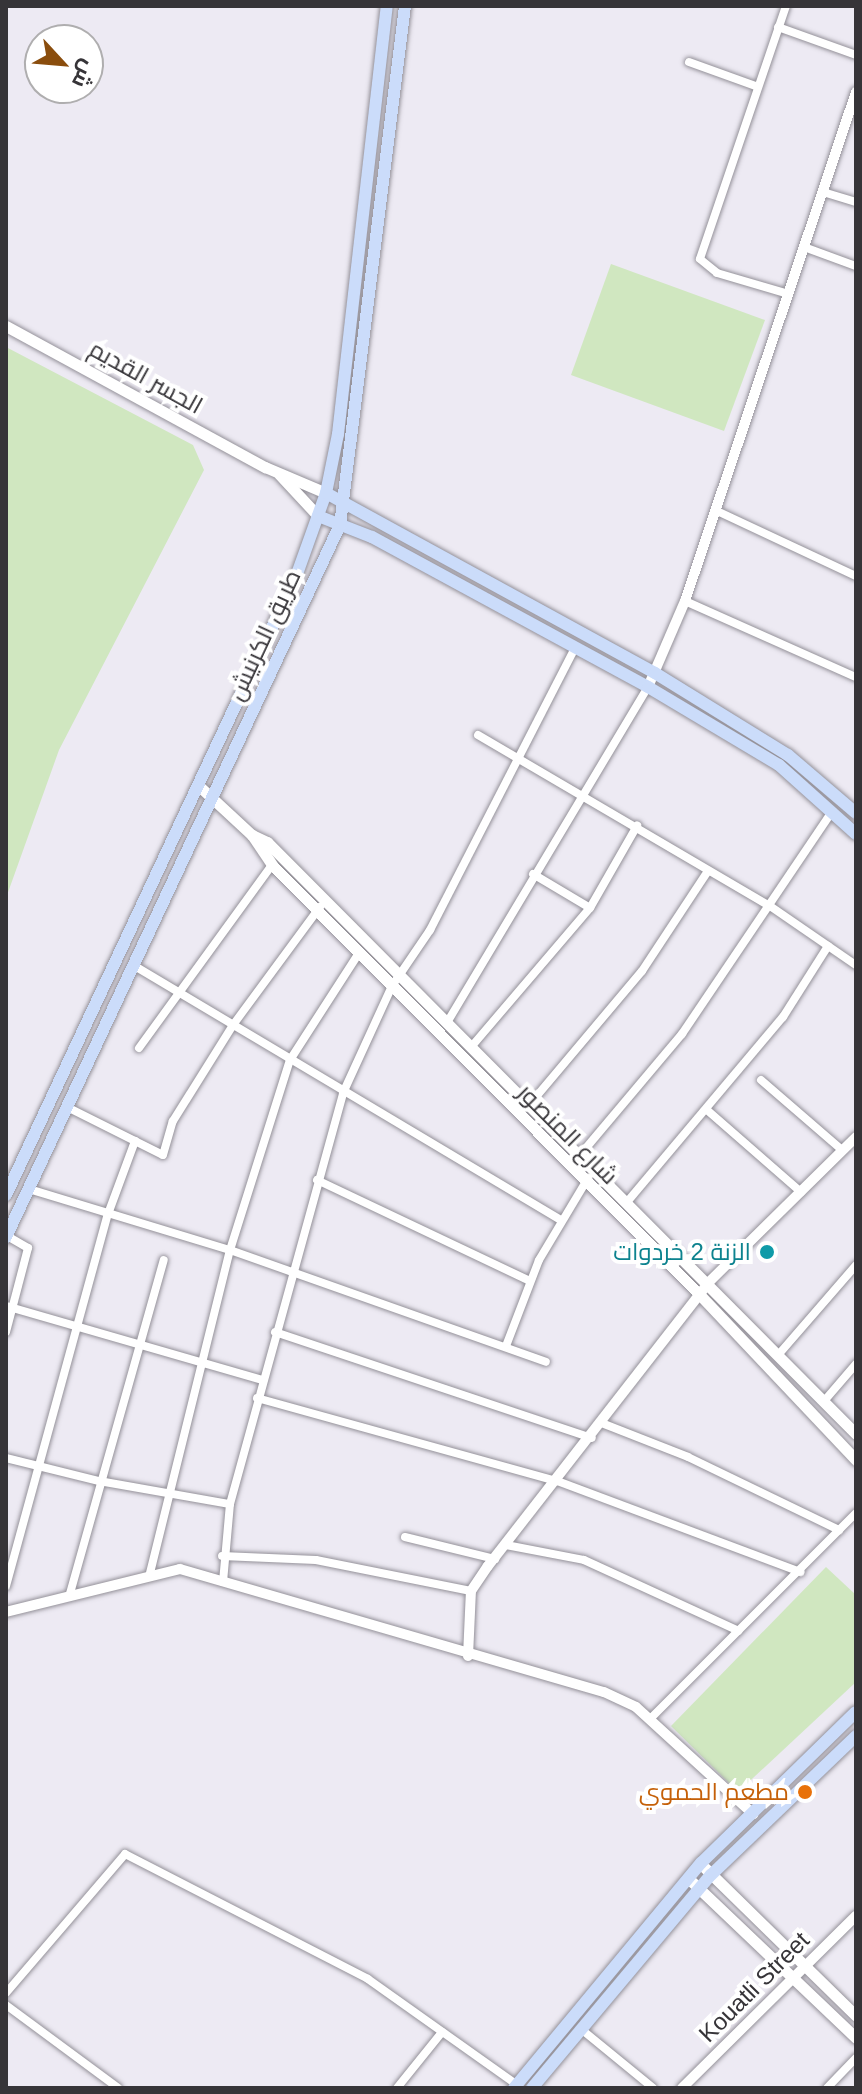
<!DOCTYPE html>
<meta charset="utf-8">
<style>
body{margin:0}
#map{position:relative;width:862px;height:2094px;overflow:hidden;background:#edeaf3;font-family:Arial,Cairo,sans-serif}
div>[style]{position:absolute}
.green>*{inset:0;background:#d0e7c0}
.roads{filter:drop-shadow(0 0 2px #949199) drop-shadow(0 0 2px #949199)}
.minor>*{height:8px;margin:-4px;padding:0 4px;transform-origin:4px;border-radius:4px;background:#fff}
.tertiary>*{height:10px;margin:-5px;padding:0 5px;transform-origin:5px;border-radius:5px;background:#fff}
.secondary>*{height:11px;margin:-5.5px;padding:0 5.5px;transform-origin:5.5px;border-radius:5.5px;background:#fff}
.primary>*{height:12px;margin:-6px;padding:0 6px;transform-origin:6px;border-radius:6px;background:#cbdcfa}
.dots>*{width:22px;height:22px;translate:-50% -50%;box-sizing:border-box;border:4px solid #fff;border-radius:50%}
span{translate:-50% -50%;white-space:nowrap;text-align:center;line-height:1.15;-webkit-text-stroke:8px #fff;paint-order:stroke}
.street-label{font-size:24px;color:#363438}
.culture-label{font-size:24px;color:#0d838f}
.right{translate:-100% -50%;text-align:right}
.food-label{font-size:24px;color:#c56008}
.frame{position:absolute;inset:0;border:8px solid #363438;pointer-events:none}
.north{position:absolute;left:24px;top:24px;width:80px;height:80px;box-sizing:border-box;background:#fff;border:2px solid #afaeaf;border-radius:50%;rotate:116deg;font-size:22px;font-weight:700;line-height:32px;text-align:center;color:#363438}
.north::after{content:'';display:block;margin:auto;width:28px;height:36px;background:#8a4d0d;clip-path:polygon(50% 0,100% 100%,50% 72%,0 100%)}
</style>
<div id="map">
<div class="green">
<div style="clip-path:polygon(611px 264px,765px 320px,724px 431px,571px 375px)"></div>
<div style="clip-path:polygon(6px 347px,193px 445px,204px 470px,59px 750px,6px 898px)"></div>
<div style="clip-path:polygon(826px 1567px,856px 1595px,856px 1682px,738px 1792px,671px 1726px)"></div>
</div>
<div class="roads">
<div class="minor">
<div style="left:786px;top:6px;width:267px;rotate:108.8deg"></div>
<div style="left:700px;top:259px;width:22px;rotate:39deg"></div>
<div style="left:717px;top:273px;width:75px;rotate:16.3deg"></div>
<div style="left:778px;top:27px;width:83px;rotate:19.7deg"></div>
<div style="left:689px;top:62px;width:73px;rotate:19.9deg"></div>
<div style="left:823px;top:192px;width:34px;rotate:17deg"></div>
<div style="left:804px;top:247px;width:55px;rotate:20.1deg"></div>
<div style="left:717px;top:511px;width:153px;rotate:25.1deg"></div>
<div style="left:685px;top:601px;width:187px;rotate:24deg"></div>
<div style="left:478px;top:735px;width:338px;rotate:30.4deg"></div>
<div style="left:770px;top:906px;width:104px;rotate:34.5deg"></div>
<div style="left:533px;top:874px;width:66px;rotate:30.8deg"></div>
<div style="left:133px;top:965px;width:497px;rotate:30.8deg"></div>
<div style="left:448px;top:1021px;width:389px;rotate:-59.1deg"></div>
<div style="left:472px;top:1046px;width:182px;rotate:-49.5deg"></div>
<div style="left:590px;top:908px;width:95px;rotate:-60.2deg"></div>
<div style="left:139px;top:1048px;width:226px;rotate:-54deg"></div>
<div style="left:761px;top:1080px;width:107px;rotate:40.8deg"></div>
<div style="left:530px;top:1104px;width:174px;rotate:-49.9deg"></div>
<div style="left:642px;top:971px;width:120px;rotate:-56.6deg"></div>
<div style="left:67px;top:1107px;width:107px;rotate:26.6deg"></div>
<div style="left:163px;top:1155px;width:35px;rotate:-74deg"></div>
<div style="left:173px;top:1121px;width:113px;rotate:-58deg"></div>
<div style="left:233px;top:1025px;width:147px;rotate:-53.6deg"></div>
<div style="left:707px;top:1110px;width:125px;rotate:41.1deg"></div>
<div style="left:580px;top:1155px;width:158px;rotate:-49.9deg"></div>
<div style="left:682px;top:1034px;width:268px;rotate:-56deg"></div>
<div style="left:317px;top:1180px;width:236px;rotate:25.4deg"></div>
<div style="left:29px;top:1189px;width:210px;rotate:16.9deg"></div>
<div style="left:230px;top:1250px;width:335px;rotate:19.5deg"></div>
<div style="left:627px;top:1202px;width:242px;rotate:-49.9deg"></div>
<div style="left:783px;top:1017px;width:84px;rotate:-57.6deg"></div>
<div style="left:6px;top:1306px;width:266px;rotate:16.1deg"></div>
<div style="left:6px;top:1332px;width:87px;rotate:-75.3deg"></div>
<div style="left:28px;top:1248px;width:24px;rotate:-150deg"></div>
<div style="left:275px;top:1332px;width:334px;rotate:18.5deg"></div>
<div style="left:506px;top:1346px;width:92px;rotate:-69deg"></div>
<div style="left:539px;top:1260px;width:96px;rotate:-59.1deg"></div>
<div style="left:779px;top:1354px;width:118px;rotate:-49.1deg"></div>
<div style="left:257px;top:1398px;width:311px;rotate:15.5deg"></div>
<div style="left:557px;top:1481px;width:260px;rotate:20.5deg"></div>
<div style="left:825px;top:1400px;width:48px;rotate:-49.3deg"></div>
<div style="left:604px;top:1424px;width:90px;rotate:21.4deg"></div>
<div style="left:688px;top:1457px;width:168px;rotate:25.8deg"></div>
<div style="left:6px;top:1458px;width:96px;rotate:13.9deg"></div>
<div style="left:99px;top:1481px;width:133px;rotate:10deg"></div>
<div style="left:405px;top:1537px;width:93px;rotate:13.7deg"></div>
<div style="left:506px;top:1545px;width:79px;rotate:10.9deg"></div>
<div style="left:584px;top:1560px;width:170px;rotate:24.6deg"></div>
<div style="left:222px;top:1556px;width:94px;rotate:2.4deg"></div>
<div style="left:316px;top:1560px;width:158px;rotate:11.3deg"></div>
<div style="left:149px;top:1577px;width:337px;rotate:-76.1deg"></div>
<div style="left:230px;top:1250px;width:199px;rotate:-72.5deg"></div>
<div style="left:290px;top:1060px;width:127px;rotate:-57.2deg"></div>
<div style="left:223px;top:1582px;width:78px;rotate:-84.9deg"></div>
<div style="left:230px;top:1504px;width:426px;rotate:-74.6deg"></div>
<div style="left:343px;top:1093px;width:118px;rotate:-65.4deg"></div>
<div style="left:392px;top:986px;width:68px;rotate:-55.8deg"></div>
<div style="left:430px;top:930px;width:319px;rotate:-62.8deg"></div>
<div style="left:6px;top:1586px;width:386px;rotate:-74.7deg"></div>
<div style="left:108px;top:1214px;width:78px;rotate:-69.7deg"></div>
<div style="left:69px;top:1597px;width:350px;rotate:-74.3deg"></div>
<div style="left:650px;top:1719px;width:291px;rotate:-45deg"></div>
<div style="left:6px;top:1993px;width:183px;rotate:-49.4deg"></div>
<div style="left:125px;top:1854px;width:273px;rotate:27.2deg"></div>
<div style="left:368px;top:1979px;width:183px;rotate:35.4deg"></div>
<div style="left:6px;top:2005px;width:139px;rotate:36.5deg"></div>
<div style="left:581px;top:2029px;width:93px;rotate:39.3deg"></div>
<div style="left:397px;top:2088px;width:72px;rotate:-51.2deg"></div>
<div style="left:827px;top:2088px;width:42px;rotate:-46deg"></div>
</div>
<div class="tertiary">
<div style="left:648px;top:687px;width:94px;rotate:-66.7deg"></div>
<div style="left:685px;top:601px;width:537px;rotate:-71.43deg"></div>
<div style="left:6px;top:1612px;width:179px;rotate:-13.9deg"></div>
<div style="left:180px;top:1569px;width:441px;rotate:16.2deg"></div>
<div style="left:604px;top:1692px;width:35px;rotate:25deg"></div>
<div style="left:636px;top:1707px;width:159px;rotate:42.4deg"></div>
<div style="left:468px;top:1656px;width:65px;rotate:-87.4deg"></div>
<div style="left:471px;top:1591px;width:30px;rotate:-56deg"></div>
<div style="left:488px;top:1566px;width:358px;rotate:-52.1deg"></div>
<div style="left:708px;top:1283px;width:208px;rotate:-44.6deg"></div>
<div style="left:682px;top:2088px;width:245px;rotate:-44.7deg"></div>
</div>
<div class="secondary">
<div style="left:6px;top:326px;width:295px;rotate:28.6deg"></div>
<div style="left:265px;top:467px;width:66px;rotate:23.1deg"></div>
<div style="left:279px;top:474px;width:57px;rotate:47.1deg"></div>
<div style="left:199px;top:786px;width:72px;rotate:42.8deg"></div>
<div style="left:252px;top:835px;width:17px;rotate:25deg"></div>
<div style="left:267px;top:842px;width:835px;rotate:45.15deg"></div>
<div style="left:252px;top:835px;width:36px;rotate:56deg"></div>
<div style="left:272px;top:865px;width:607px;rotate:45.13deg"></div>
<div style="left:700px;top:1295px;width:227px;rotate:46.6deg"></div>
<div style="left:705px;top:1868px;width:211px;rotate:44.4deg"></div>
<div style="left:688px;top:1878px;width:232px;rotate:43.6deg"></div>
</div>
<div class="primary">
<div style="left:326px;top:493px;width:375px;rotate:28.7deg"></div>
<div style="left:655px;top:673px;width:156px;rotate:31.7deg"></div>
<div style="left:788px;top:755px;width:89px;rotate:40.5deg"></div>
<div style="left:318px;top:516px;width:58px;rotate:21.3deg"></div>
<div style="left:372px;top:537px;width:314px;rotate:28.5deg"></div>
<div style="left:648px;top:687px;width:152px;rotate:30.8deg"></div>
<div style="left:779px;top:765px;width:103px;rotate:41.9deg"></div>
<div style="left:6px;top:1195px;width:686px;rotate:-64.89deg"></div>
<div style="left:297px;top:574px;width:86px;rotate:-70.3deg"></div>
<div style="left:326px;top:493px;width:60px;rotate:-78.5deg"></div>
<div style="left:338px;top:434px;width:431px;rotate:-83.5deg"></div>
<div style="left:6px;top:1237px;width:786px;rotate:-64.87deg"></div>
<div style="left:340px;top:525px;width:523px;rotate:-82.86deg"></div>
<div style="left:514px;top:2088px;width:293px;rotate:-50.3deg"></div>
<div style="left:701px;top:1863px;width:216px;rotate:-44.3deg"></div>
<div style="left:532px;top:2088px;width:278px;rotate:-50deg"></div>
<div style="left:711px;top:1875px;width:201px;rotate:-43.8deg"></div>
</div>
</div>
<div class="dots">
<div style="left:767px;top:1252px;background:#0f9aa8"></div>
<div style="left:805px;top:1792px;background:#e8710a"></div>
</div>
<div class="street-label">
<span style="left:146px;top:377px;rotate:29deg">الجسر القديم</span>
<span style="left:264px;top:635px;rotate:-65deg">طريق الكرنيش</span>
<span style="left:568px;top:1134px;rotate:45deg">شارع المنصور</span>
<span style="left:754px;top:1987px;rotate:-45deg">Kouatli Street</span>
</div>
<div class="culture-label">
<span class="right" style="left:751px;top:1252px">الزنة 2 خردوات</span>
</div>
<div class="food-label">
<span class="right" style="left:789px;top:1792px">مطعم الحموي</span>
</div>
<div class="frame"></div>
<div class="north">ش</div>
</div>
